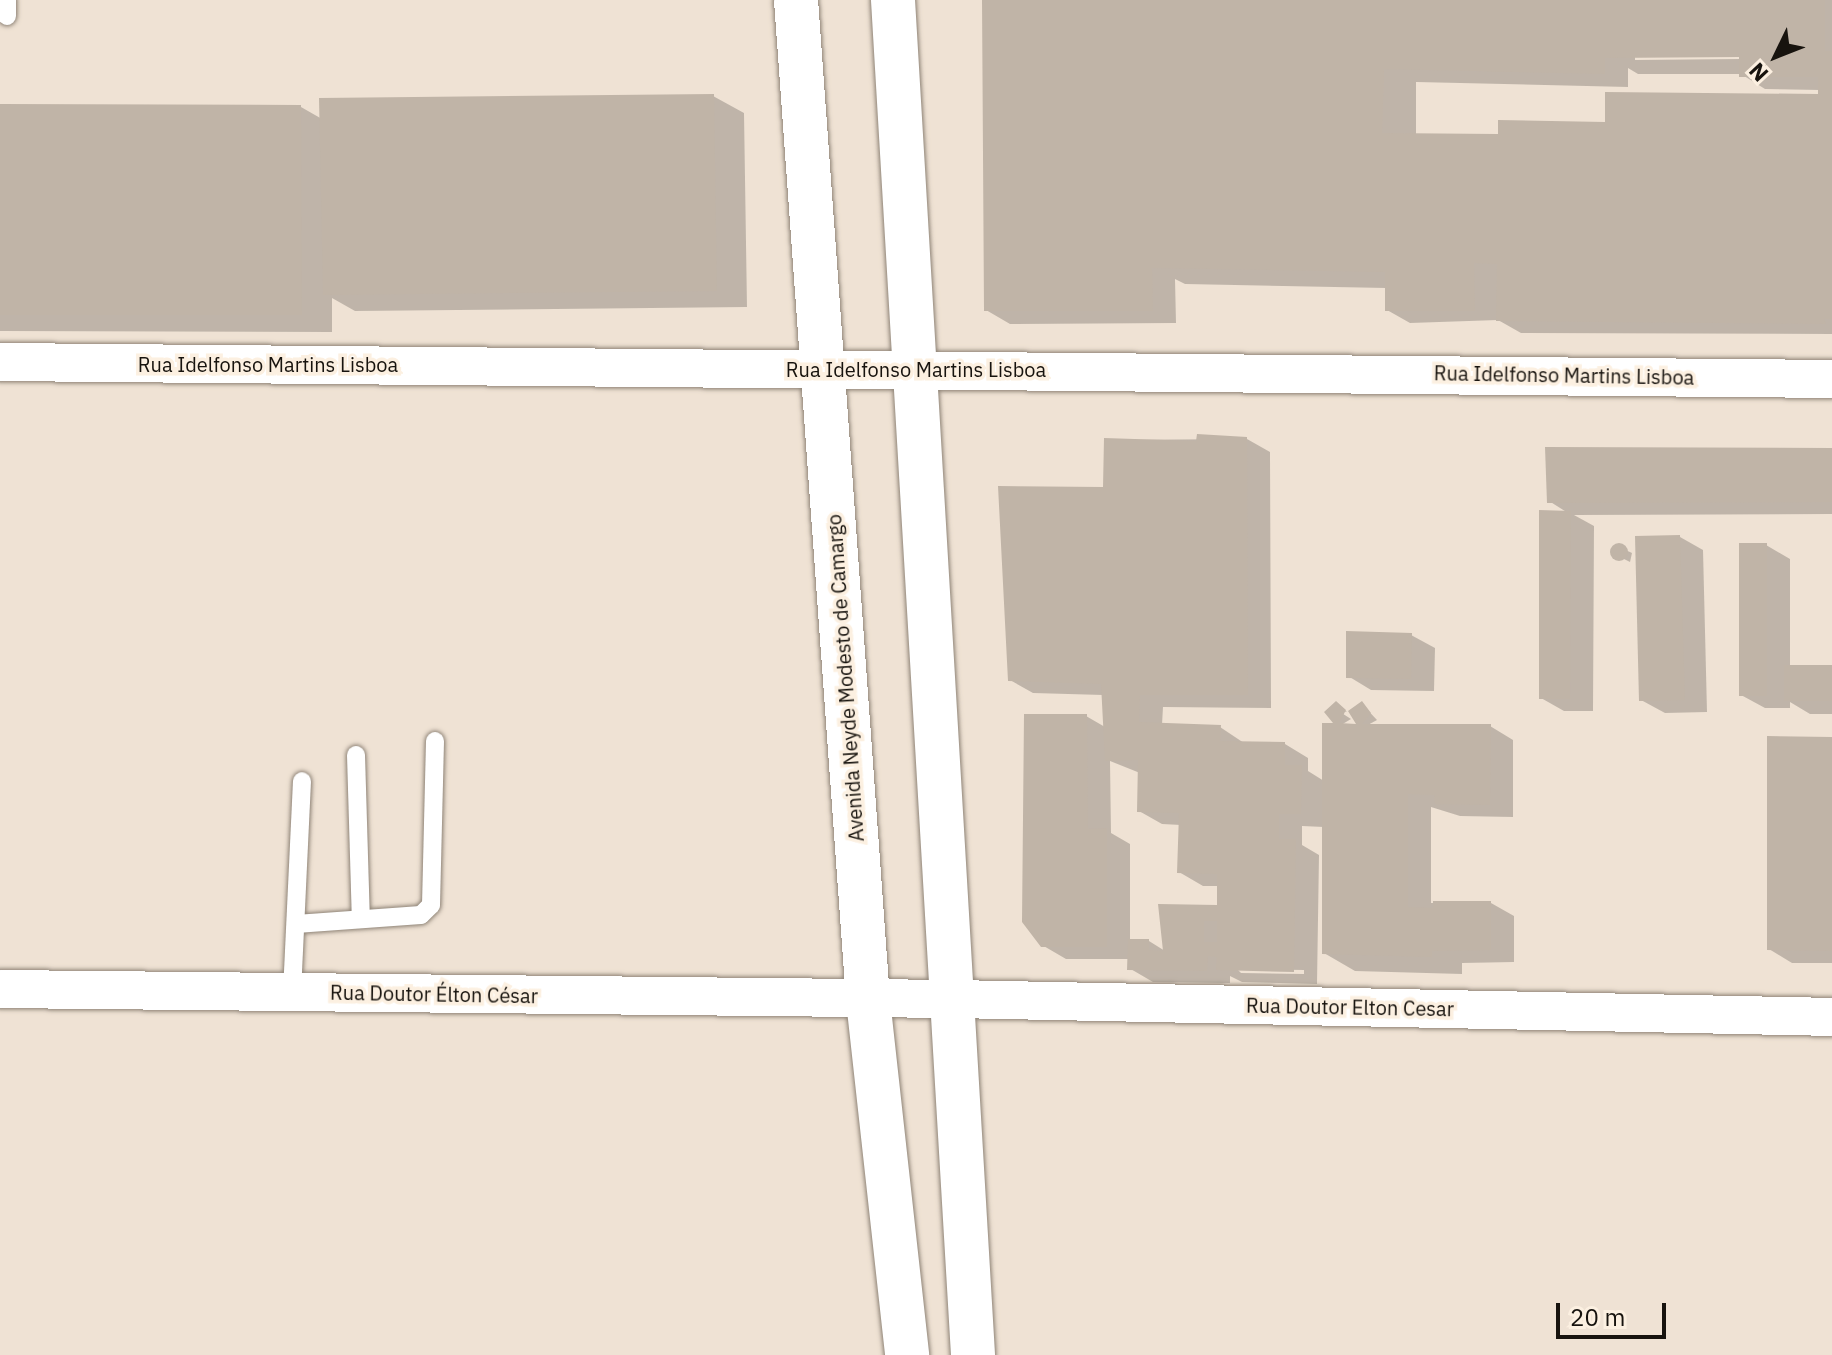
<!DOCTYPE html>
<meta charset="utf-8">
<style>
body{margin:0}
#map{position:relative;width:1832px;height:1355px;overflow:hidden;background:#efe2d4;font-family:"IBM Plex Sans",sans-serif}
div>[style]{position:absolute}
.shadow>*{inset:0;background:#0003}
.building>*{inset:0;background:#c0b4a7}
.round{border-radius:50%}
.roads{filter:drop-shadow(0 0 2px #8f8477) drop-shadow(0 0 2px #8f8477)}
.service>*{height:18px;margin:-9px;padding:0 9px;transform-origin:9px;border-radius:9px;background:#fff}
.minor>*{height:38px;margin:-19px;padding:0 19px;transform-origin:19px;border-radius:19px;background:#fff}
.tertiary>*{height:44px;margin:-22px;padding:0 22px;transform-origin:22px;border-radius:22px;background:#fff}
span{translate:-50% -50%;white-space:nowrap;text-align:center;line-height:1.15;-webkit-text-stroke:7px #fcf0e1;paint-order:stroke}
.street-label{font-size:20px;color:#17130e}
.north{position:absolute;left:1736px;top:16px;width:80px;height:80px;-webkit-text-stroke:6px #fcf0e1;paint-order:stroke;rotate:227deg;font-size:22px;font-weight:700;line-height:32px;text-align:center;color:#17130e}
.north::after{content:'';display:block;margin:auto;width:28px;height:36px;background:#17130e;clip-path:polygon(50% 0,100% 100%,50% 72%,0 100%)}
.scale{position:absolute;left:1556px;top:1303px;width:110px;height:36px;box-sizing:border-box;border:4px solid #17130e;border-top:0;padding-left:10px;font-size:24px;line-height:28px;white-space:nowrap;color:#17130e;-webkit-text-stroke:6px #fcf0e1;paint-order:stroke}
</style>
<div id="map">
<div class="shadow">
<div style="clip-path:polygon(evenodd,984px 0,1832px 0,1832px 334px,1521px 333px,1498px 320px,1410px 323px,1387px 310px,1386px 288px,1185px 284px,1175px 279px,1176px 323px,1010px 324px,986px 310px,984px 0,1741px 55px,1741px 59px,1635px 60px,1635px 56px,1741px 55px,984px 0,1628px 68px,1638px 74px,1741px 74px,1765px 89px,1820px 90px,1820px 96px,1500px 136px,1416px 135px,1416px 82px,1628px 87px,1628px 68px)"></div>
<div style="clip-path:polygon(713px 96px,744px 113px,747px 307px,355px 311px,332px 298px,332px 332px,0 331px,0 106px,301px 107px,322px 119px)"></div>
<div style="clip-path:polygon(evenodd,1247px 439px,1270px 452px,1271px 708px,1163px 707px,1162px 725px,1220px 727px,1244px 743px,1285px 744px,1308px 758px,1308px 771px,1324px 781px,1341px 725px,1334px 721px,1337px 704px,1347px 712px,1337px 710px,1351px 719px,1341px 725px,1359px 726px,1362px 704px,1377px 720px,1366px 726px,1490px 726px,1513px 740px,1513px 817px,1460px 816px,1431px 807px,1431px 903px,1491px 903px,1514px 916px,1514px 962px,1462px 963px,1462px 974px,1355px 971px,1324px 953px,1324px 827px,1302px 826px,1302px 845px,1319px 855px,1317px 984px,1242px 982px,1230px 976px,1230px 983px,1153px 982px,1129px 968px,1129px 959px,1066px 959px,1042px 945px,1086px 716px,1105px 727px,1103px 695px,1033px 693px,1010px 680px,1105px 489px,1106px 440px,1247px 439px,1110px 761px,1140px 773px,1139px 811px,1162px 824px,1181px 825px,1179px 872px,1203px 886px,1219px 886px,1219px 907px,1165px 951px,1149px 941px,1130px 941px,1130px 844px,1111px 833px,1110px 761px,1247px 439px,1237px 969px,1304px 970px,1304px 974px,1241px 973px,1237px 969px)"></div>
<div style="clip-path:polygon(1832px 450px,1832px 514px,1574px 515px,1594px 526px,1593px 711px,1564px 711px,1541px 698px,1568px 513px,1549px 501px)"></div>
<div style="clip-path:polygon(1680px 537px,1703px 550px,1707px 712px,1665px 713px,1641px 700px)"></div>
<div style="clip-path:polygon(1766px 545px,1790px 559px,1790px 667px,1832px 667px,1832px 714px,1810px 714px,1790px 702px,1790px 708px,1765px 708px,1741px 695px)"></div>
<div style="clip-path:polygon(1617px 546px,1632px 553px,1630px 562px,1614px 554px)"></div>
<div style="clip-path:polygon(1411px 635px,1435px 648px,1434px 691px,1371px 690px,1348px 676px)"></div>
<div style="clip-path:polygon(1832px 739px,1832px 963px,1792px 963px,1769px 949px)"></div>
</div>
<div class="building">
<div style="clip-path:polygon(evenodd,982px 0,1825px 0,1825px 51px,1832px 51px,1832px 319px,1824px 319px,1826px 324px,1496px 321px,1497px 264px,1474px 263px,1475px 311px,1385px 311px,1385px 272px,1152px 268px,1153px 311px,984px 311px,982px 0,1739px 57px,1739px 77px,1818px 77px,1818px 94px,1605px 92px,1605px 122px,1498px 120px,1498px 134px,1382px 133px,1384px 69px,1605px 74px,1605px 58px,1739px 57px)"></div>
<div style="clip-path:polygon(714px 94px,717px 291px,323px 295px,319px 98px)"></div>
<div style="clip-path:polygon(0 104px,301px 105px,302px 315px,0 315px)"></div>
<div style="clip-path:polygon(evenodd,1197px 434px,1247px 437px,1248px 695px,1140px 695px,1139px 722px,1221px 725px,1220px 741px,1285px 742px,1285px 765px,1302px 765px,1301px 814px,1279px 814px,1279px 839px,1296px 839px,1294px 972px,1216px 970px,1217px 957px,1208px 956px,1207px 971px,1127px 970px,1128px 939px,1149px 939px,1149px 950px,1163px 951px,1158px 904px,1217px 905px,1217px 874px,1177px 873px,1179px 813px,1137px 812px,1138px 760px,1105px 761px,1101px 684px,1008px 681px,998px 486px,1103px 487px,1104px 438px,1196px 441px,1197px 434px,1204px 921px,1217px 921px,1217px 942px,1204px 942px,1204px 921px)"></div>
<div style="clip-path:polygon(1545px 447px,1832px 448px,1832px 502px,1547px 503px)"></div>
<div style="clip-path:polygon(1539px 510px,1571px 511px,1570px 699px,1539px 699px)"></div>
<div style="clip-path:polygon(1680px 535px,1685px 700px,1639px 701px,1635px 536px)"></div>
<div style="clip-path:polygon(1739px 543px,1767px 543px,1767px 696px,1739px 696px)"></div>
<div class="round" style="left:1610px;top:543px;width:18px;height:18px"></div>
<div style="clip-path:polygon(1346px 631px,1412px 633px,1411px 679px,1346px 678px)"></div>
<div style="clip-path:polygon(1784px 665px,1832px 665px,1832px 701px,1784px 701px)"></div>
<div style="clip-path:polygon(1362px 701px,1371px 713px,1362px 724px,1491px 724px,1490px 805px,1435px 804px,1434px 795px,1408px 794px,1408px 907px,1433px 908px,1433px 901px,1491px 901px,1491px 950px,1432px 951px,1432px 957px,1322px 954px,1322px 723px,1333px 723px,1324px 712px,1336px 701px,1346px 710px,1339px 723px,1356px 724px,1348px 711px)"></div>
<div style="clip-path:polygon(1024px 714px,1087px 714px,1088px 829px,1107px 828px,1107px 947px,1041px 947px,1022px 922px)"></div>
<div style="clip-path:polygon(1767px 736px,1832px 737px,1832px 951px,1767px 950px)"></div>
</div>
<div class="roads">
<div class="service">
<div style="left:7px;top:0;width:16px;rotate:90deg"></div>
<div style="left:356px;top:755px;width:164px;rotate:88.3deg"></div>
<div style="left:296px;top:924px;width:125px;rotate:-4.1deg"></div>
<div style="left:421px;top:915px;width:14px;rotate:-45deg"></div>
<div style="left:431px;top:905px;width:164px;rotate:-88.6deg"></div>
<div style="left:292px;top:993px;width:212px;rotate:-87.3deg"></div>
</div>
<div class="minor">
<div style="left:0;top:362px;width:1832px;rotate:0.53deg"></div>
<div style="left:0;top:989px;width:954px;rotate:0.6deg"></div>
<div style="left:954px;top:999px;width:878px;rotate:1.17deg"></div>
</div>
<div class="tertiary">
<div style="left:796px;top:0;width:1003px;rotate:85.88deg"></div>
<div style="left:868px;top:1000px;width:357px;rotate:83.7deg"></div>
<div style="left:893px;top:0;width:1357px;rotate:86.62deg"></div>
</div>
</div>
<div class="street-label">
<span style="left:268px;top:364px">Rua Idelfonso Martins Lisboa</span>
<span style="left:916px;top:369px">Rua Idelfonso Martins Lisboa</span>
<span style="left:1564px;top:375px;rotate:1deg">Rua Idelfonso Martins Lisboa</span>
<span style="left:845px;top:678px;rotate:-94deg">Avenida Neyde Modesto de Camargo</span>
<span style="left:434px;top:994px;rotate:1deg">Rua Doutor Élton César</span>
<span style="left:1350px;top:1007px;rotate:1deg">Rua Doutor Elton Cesar</span>
</div>
<div class="north">N</div>
<div class="scale">20 m</div>
</div>
